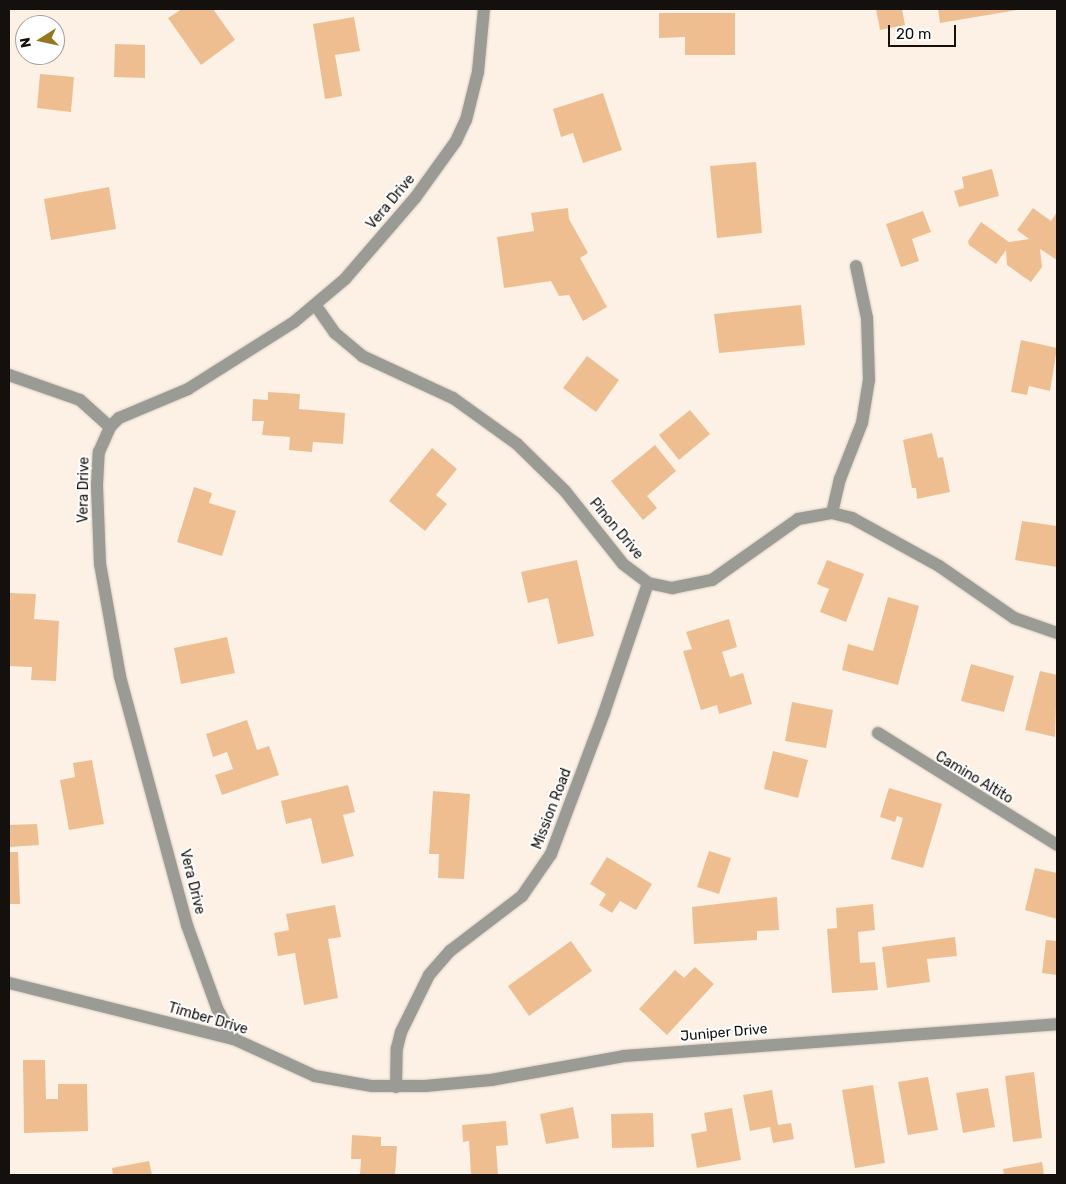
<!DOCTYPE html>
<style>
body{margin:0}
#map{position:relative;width:1066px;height:1184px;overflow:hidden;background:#fdf1e6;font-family:Rubik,sans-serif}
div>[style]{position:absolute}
.building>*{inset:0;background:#efbe90}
.roads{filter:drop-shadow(0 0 1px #d8cdc3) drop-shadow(0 0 1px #d8cdc3)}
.street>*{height:12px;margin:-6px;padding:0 6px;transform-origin:6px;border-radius:6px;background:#9a9b95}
span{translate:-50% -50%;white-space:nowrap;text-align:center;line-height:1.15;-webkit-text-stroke:4px #fff;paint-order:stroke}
.street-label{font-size:14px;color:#14100d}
.frame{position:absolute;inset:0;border:10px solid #14100d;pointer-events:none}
.north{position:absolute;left:15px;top:15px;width:50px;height:50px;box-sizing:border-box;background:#fff;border:1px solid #a19f9e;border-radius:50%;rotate:260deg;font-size:14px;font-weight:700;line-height:20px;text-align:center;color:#14100d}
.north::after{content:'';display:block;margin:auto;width:18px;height:22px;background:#96761e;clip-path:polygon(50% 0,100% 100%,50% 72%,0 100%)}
.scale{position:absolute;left:888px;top:25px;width:68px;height:22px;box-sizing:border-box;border:2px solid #14100d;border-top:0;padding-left:6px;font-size:15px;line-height:18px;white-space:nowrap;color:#14100d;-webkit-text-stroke:4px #fff;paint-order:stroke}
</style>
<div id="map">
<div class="building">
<div style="clip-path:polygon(182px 9px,213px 9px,235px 40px,201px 65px,168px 18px)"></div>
<div style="clip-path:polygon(876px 9px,902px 9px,905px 25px,880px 30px)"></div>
<div style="clip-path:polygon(938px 9px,1017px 9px,1017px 10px,940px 23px)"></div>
<div style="clip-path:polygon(659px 13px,735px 13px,735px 55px,685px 55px,685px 37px,659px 38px)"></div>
<div style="clip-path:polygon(354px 17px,360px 51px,335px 55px,342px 96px,325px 99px,313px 24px)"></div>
<div style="clip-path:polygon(115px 44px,145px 45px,145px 78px,114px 77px)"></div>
<div style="clip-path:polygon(40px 74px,74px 77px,71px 112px,37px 108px)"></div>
<div style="clip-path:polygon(603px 93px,622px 150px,583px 163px,573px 133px,561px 137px,553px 109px)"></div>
<div style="clip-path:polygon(756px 162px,762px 233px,717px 238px,710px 166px)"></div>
<div style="clip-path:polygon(992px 169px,999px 196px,959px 207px,954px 191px,964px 188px,962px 177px)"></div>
<div style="clip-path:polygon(109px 187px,116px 229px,51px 240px,44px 199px)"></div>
<div style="clip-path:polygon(568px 208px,569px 219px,588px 253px,580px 258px,607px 307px,583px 321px,569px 295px,559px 296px,551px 281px,504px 288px,497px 237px,534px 231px,531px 213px)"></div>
<div style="clip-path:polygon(1033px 208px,1051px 221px,1057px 212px,1057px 260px,1040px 249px,1042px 267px,1031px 282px,1007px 265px,1006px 250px,996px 264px,969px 245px,968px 241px,981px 222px,1009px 242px,1029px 239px,1017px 230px)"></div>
<div style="clip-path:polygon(923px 211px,931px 232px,912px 239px,919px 261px,901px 267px,886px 224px)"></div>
<div style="clip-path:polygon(801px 305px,805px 345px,719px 353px,714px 314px)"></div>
<div style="clip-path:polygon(1021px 340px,1057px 348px,1050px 391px,1029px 386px,1027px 395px,1011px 392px)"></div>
<div style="clip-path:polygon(587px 356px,619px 380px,596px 412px,563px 388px)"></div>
<div style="clip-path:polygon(268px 392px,300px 394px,299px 409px,345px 413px,343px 444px,313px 442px,312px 452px,289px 450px,290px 437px,262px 435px,264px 421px,252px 421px,253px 399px,268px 400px)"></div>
<div style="clip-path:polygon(690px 410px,710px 434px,679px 460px,659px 435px)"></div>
<div style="clip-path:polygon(932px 433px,938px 458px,943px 457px,950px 492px,917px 499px,916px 488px,912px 488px,903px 440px)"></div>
<div style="clip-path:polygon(655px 445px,676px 471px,647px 496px,657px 508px,643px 520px,611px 481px)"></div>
<div style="clip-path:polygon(432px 448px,457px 469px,436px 495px,447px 504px,425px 531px,389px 501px)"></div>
<div style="clip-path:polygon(194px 487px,212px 493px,209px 503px,236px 511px,222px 556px,177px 542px)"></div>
<div style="clip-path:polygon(1022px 521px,1057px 526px,1057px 567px,1015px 560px)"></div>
<div style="clip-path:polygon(577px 560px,594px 636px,558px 644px,548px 598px,528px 603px,521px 572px)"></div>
<div style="clip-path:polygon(827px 560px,864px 574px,846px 622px,820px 612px,829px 589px,817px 584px)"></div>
<div style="clip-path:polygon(9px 593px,36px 594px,34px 619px,59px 621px,56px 681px,31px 680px,32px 667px,9px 666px)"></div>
<div style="clip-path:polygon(888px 597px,919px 606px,898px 685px,842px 670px,848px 644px,873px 651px)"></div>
<div style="clip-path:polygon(729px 619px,737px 647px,722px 652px,730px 677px,743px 673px,752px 704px,719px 714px,717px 705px,701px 710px,683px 651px,692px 649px,686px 632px)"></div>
<div style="clip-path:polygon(227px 637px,235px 673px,181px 684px,174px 648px)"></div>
<div style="clip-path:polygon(971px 664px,1014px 676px,1004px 712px,961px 701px)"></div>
<div style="clip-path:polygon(1040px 671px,1057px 675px,1055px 737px,1025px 730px)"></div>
<div style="clip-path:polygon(792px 702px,833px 710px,826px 748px,785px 741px)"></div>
<div style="clip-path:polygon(247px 720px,257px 750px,269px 746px,279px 775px,222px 795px,215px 775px,233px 769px,227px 752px,213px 757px,206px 734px)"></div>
<div style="clip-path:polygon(773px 751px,808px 760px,798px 798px,764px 789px)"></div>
<div style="clip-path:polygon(92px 760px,104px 824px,69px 830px,60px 780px,75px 777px,73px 763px)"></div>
<div style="clip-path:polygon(348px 785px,355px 812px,343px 815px,354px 856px,322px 864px,311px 818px,286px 824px,281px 801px)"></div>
<div style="clip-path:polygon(889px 788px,942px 804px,923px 868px,891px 859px,903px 818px,897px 816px,895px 822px,880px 817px)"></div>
<div style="clip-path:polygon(433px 791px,470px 794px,464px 879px,438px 878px,439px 854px,429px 854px)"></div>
<div style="clip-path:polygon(37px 824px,39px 845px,9px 847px,9px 825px)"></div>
<div style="clip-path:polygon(709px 851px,731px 858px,719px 894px,697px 887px)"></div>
<div style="clip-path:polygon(9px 852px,18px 852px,20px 904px,9px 904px)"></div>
<div style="clip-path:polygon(607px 857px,652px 884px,636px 910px,620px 901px,612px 913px,599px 905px,606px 894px,590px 884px)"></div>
<div style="clip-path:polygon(1035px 868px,1057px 873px,1057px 919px,1025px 910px)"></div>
<div style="clip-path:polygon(777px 897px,779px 930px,757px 931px,757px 940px,694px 944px,692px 907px)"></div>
<div style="clip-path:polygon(873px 904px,875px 930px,858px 932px,860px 963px,875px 962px,878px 990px,832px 993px,827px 929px,837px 928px,836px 908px)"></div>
<div style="clip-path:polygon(335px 905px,341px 937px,328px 939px,338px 998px,304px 1005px,295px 953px,278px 956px,274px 933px,289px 930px,286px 914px)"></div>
<div style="clip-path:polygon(955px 937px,957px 956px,927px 959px,930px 982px,887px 988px,882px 947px)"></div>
<div style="clip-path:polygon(1046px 940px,1057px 941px,1057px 975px,1042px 973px)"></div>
<div style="clip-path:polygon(571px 941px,592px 971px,529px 1016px,508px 986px)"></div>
<div style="clip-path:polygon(695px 967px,714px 984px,667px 1035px,639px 1009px,675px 970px,684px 978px)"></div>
<div style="clip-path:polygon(23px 1060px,45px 1060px,46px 1099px,58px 1099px,58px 1084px,87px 1084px,88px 1131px,24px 1133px)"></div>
<div style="clip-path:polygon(1034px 1072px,1042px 1138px,1013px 1142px,1005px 1076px)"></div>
<div style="clip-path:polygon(928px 1077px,938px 1130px,908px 1135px,898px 1082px)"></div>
<div style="clip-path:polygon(873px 1085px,885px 1163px,855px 1168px,842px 1090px)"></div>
<div style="clip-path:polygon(988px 1088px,995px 1127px,963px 1133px,956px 1093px)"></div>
<div style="clip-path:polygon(772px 1090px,778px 1125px,791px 1123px,794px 1139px,773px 1143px,770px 1127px,750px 1131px,743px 1095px)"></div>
<div style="clip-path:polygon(573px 1107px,579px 1138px,546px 1144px,540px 1114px)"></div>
<div style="clip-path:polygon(732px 1108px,741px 1160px,697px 1168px,691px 1134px,707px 1131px,704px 1113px)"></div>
<div style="clip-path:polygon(653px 1113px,654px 1147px,612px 1148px,611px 1114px)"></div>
<div style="clip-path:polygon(506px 1121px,508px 1145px,496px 1146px,498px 1175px,471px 1175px,469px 1141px,463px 1142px,462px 1125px)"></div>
<div style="clip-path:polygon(352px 1135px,381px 1137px,381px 1146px,397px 1146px,395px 1175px,360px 1175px,361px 1159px,351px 1159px)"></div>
<div style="clip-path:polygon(149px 1161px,152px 1175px,113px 1175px,112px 1168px)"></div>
<div style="clip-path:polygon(1042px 1162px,1044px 1175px,1004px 1175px,1003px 1169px)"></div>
</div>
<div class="roads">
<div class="street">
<div style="left:316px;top:306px;width:33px;rotate:55deg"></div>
<div style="left:335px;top:333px;width:35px;rotate:40deg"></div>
<div style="left:362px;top:356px;width:100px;rotate:24.8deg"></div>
<div style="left:453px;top:398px;width:79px;rotate:35.7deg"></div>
<div style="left:517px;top:444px;width:67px;rotate:44.4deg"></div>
<div style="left:565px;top:491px;width:93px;rotate:51.5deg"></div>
<div style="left:623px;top:564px;width:31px;rotate:37deg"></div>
<div style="left:648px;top:583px;width:25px;rotate:12deg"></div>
<div style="left:672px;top:588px;width:41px;rotate:-11.3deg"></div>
<div style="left:712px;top:580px;width:105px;rotate:-35.3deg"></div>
<div style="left:798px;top:519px;width:35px;rotate:-10deg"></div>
<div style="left:832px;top:513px;width:21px;rotate:14deg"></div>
<div style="left:852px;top:518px;width:99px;rotate:28.9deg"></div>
<div style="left:939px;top:566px;width:91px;rotate:34.7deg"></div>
<div style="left:1014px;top:618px;width:46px;rotate:19.2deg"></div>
<div style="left:9px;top:375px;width:75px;rotate:19.4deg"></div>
<div style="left:80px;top:400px;width:40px;rotate:42deg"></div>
<div style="left:832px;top:513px;width:35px;rotate:-77deg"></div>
<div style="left:840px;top:479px;width:60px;rotate:-68.6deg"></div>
<div style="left:862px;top:423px;width:44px;rotate:-80.8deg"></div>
<div style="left:869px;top:380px;width:62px;rotate:-91.8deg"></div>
<div style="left:867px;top:318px;width:53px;rotate:-101.9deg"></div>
<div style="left:878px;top:733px;width:211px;rotate:32deg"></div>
<div style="left:9px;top:983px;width:232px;rotate:14deg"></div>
<div style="left:234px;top:1039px;width:89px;rotate:24.6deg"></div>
<div style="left:315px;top:1076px;width:58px;rotate:10deg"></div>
<div style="left:372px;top:1086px;width:53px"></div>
<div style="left:425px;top:1086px;width:66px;rotate:-5.2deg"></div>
<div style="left:491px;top:1080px;width:135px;rotate:-10.2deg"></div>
<div style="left:624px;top:1056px;width:434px;rotate:-4.2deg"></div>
<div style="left:234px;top:1039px;width:35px;rotate:-119deg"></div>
<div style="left:217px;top:1008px;width:88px;rotate:-109.9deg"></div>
<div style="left:187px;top:925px;width:258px;rotate:-105.1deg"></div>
<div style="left:120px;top:676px;width:114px;rotate:-100.1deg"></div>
<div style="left:100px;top:564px;width:79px;rotate:-92.2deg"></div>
<div style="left:97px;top:485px;width:33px;rotate:-87deg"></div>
<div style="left:99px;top:452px;width:27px;rotate:-66deg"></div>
<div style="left:110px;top:427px;width:13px;rotate:-45deg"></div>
<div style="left:119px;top:418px;width:75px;rotate:-22.8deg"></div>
<div style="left:188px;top:389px;width:125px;rotate:-32.3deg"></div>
<div style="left:294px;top:322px;width:67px;rotate:-40.1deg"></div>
<div style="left:345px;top:279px;width:107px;rotate:-49.2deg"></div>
<div style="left:415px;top:198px;width:70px;rotate:-54.3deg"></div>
<div style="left:456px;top:141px;width:23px;rotate:-65deg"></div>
<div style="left:466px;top:120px;width:49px;rotate:-76deg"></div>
<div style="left:478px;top:72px;width:63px;rotate:-84.6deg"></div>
<div style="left:396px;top:1087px;width:39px;rotate:-89deg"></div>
<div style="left:397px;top:1048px;width:16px;rotate:-76deg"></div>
<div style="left:401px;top:1032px;width:64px;rotate:-63.8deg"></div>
<div style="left:429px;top:975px;width:32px;rotate:-49deg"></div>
<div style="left:450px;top:951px;width:91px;rotate:-37.4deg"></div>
<div style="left:522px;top:896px;width:51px;rotate:-55.4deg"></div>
<div style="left:551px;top:854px;width:151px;rotate:-69.4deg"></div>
<div style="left:604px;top:713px;width:137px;rotate:-71.3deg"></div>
</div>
</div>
<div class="street-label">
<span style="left:391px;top:202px;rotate:-50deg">Vera Drive</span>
<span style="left:84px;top:490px;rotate:-89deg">Vera Drive</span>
<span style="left:616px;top:529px;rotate:50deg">Pinon Drive</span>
<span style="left:974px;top:778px;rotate:31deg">Camino Altito</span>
<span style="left:552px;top:809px;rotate:-69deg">Mission Road</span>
<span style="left:192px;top:882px;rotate:76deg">Vera Drive</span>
<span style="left:208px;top:1019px;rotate:16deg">Timber Drive</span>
<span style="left:724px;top:1033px;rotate:-5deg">Juniper Drive</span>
</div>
<div class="frame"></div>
<div class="north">N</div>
<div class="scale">20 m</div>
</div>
